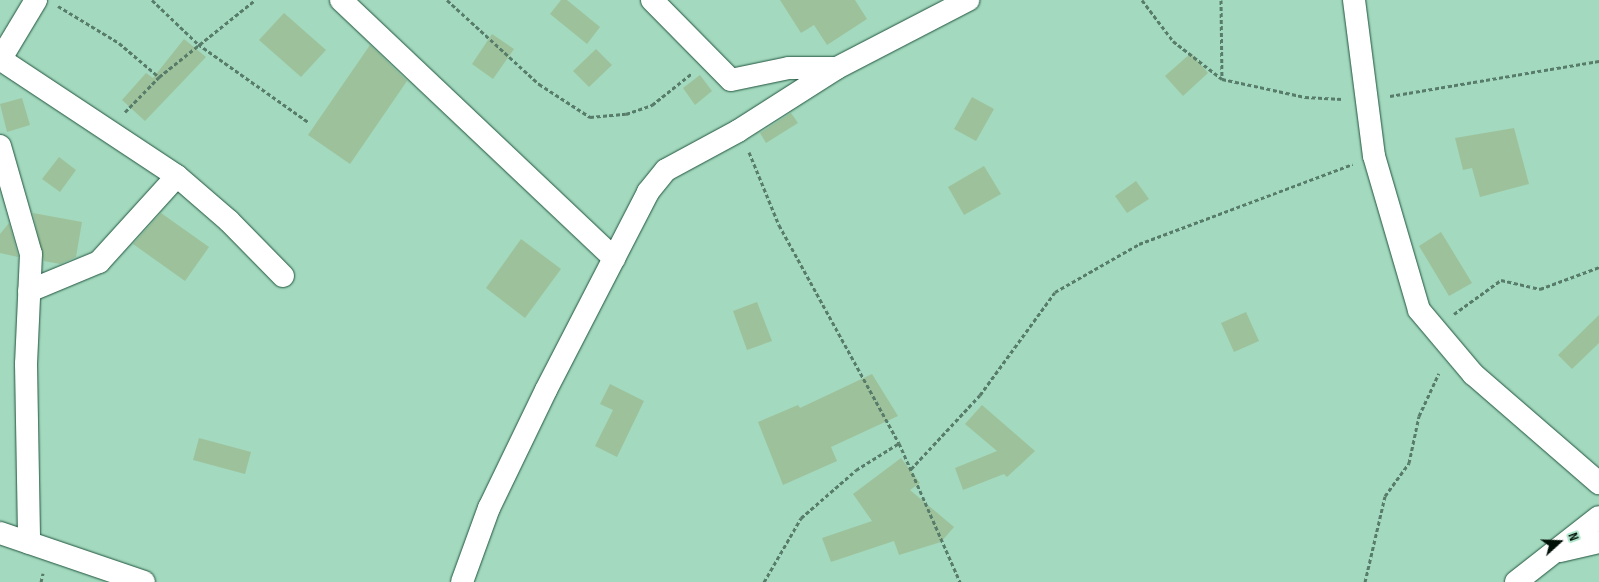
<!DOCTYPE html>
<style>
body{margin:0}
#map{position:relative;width:1599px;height:582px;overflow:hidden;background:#a3d9be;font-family:"Sofia Sans Condensed",sans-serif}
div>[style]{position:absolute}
.building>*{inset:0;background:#9dc29b}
.path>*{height:3px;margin-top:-1.5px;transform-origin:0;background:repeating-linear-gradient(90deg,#587c6a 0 4px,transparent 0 6.5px)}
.roads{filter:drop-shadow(0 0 1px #20543e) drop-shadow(0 0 1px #20543e)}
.minor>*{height:22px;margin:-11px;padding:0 11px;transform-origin:11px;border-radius:11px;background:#fff}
span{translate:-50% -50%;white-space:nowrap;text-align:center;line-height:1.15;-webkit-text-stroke:4px #b0e6cb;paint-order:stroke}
.north{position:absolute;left:1534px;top:517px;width:50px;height:50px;-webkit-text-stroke:4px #b0e6cb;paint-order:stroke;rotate:70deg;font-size:14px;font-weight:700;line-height:20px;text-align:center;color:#001108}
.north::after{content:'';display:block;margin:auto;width:18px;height:22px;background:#001108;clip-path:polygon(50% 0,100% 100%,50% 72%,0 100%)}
</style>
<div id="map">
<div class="building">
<div style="clip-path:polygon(561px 0,567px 0,600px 27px,587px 44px,550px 14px)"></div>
<div style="clip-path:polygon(780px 0,855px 0,867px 19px,827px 45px,814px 25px,801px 33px)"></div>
<div style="clip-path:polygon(284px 13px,326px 50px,301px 77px,259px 40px)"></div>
<div style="clip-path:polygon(492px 34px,514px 49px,493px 79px,472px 64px)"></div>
<div style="clip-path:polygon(184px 39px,206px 57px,145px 121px,122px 100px,146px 73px,153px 78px)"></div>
<div style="clip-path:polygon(370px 45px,407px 81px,350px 164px,308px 135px)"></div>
<div style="clip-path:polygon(596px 49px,612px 65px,589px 87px,573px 71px)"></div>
<div style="clip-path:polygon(1191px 53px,1208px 73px,1183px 96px,1165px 76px)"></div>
<div style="clip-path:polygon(700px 75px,712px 91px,695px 105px,683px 88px)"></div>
<div style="clip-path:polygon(972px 97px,994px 109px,976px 141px,954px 129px)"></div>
<div style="clip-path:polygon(22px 98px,30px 125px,7px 132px,0 104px)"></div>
<div style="clip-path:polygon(791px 113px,798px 123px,766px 143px,760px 133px)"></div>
<div style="clip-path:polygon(1514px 128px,1529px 184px,1480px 197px,1472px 168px,1463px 170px,1455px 138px)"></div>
<div style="clip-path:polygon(59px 157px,76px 170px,60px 192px,42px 179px)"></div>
<div style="clip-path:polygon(984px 166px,1001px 194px,964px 215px,948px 187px)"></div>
<div style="clip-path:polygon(1136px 181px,1149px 199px,1127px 213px,1115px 196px)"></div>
<div style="clip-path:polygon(33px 213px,82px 222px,76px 257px,60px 264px,44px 261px)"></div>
<div style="clip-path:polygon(161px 213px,209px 247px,185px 281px,133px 244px)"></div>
<div style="clip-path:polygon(9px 223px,18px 256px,18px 257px,0 253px,0 234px)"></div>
<div style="clip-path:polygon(1441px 232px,1472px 283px,1449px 296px,1419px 246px)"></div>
<div style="clip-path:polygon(521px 239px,561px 269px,525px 318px,486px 288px)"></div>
<div style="clip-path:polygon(757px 302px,772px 341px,747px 350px,733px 311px)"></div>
<div style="clip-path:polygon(1246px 312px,1259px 341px,1234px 352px,1221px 323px)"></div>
<div style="clip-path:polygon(1599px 315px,1599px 343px,1572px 369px,1558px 355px)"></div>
<div style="clip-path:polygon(872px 374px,898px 416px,831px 447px,837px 461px,783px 485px,758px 422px,798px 405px,800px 408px)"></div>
<div style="clip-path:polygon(610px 384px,644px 401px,617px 457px,595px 446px,613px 410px,600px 404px)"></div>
<div style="clip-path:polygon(982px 405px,1035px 451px,1007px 477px,1004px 474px,963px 490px,955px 468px,997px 451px,965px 424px)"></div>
<div style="clip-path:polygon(199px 438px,251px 452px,245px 474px,193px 460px)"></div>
<div style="clip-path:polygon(901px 458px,920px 483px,910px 490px,954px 527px,941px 542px,899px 555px,894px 541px,831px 562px,822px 538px,872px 521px,853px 494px)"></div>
</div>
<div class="path">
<div style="left:152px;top:0;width:64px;rotate:43.7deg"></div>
<div style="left:198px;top:44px;width:135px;rotate:35.3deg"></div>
<div style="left:447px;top:0;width:125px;rotate:42.4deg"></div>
<div style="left:539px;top:84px;width:61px;rotate:32.9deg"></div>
<div style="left:590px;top:117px;width:36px;rotate:-5deg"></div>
<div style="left:626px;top:114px;width:28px;rotate:-19deg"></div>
<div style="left:652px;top:105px;width:50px;rotate:-38.5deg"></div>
<div style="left:1142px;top:0;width:51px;rotate:52.9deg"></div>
<div style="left:1173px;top:41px;width:62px;rotate:37.8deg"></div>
<div style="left:1222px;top:79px;width:85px;rotate:12.2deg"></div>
<div style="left:1305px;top:97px;width:37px;rotate:3deg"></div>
<div style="left:1221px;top:0;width:79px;rotate:89.3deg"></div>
<div style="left:58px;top:6px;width:71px;rotate:31.2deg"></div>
<div style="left:119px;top:43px;width:52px;rotate:40.4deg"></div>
<div style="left:1390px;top:96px;width:212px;rotate:-9.5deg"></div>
<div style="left:125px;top:112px;width:49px;rotate:-45.8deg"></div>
<div style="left:159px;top:77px;width:123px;rotate:-38.7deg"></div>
<div style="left:749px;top:152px;width:79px;rotate:67.7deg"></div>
<div style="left:779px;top:225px;width:249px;rotate:61.2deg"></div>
<div style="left:899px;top:443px;width:152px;rotate:66.3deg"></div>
<div style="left:1454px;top:314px;width:58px;rotate:-35.9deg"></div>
<div style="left:1501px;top:280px;width:40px;rotate:13deg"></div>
<div style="left:1540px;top:289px;width:63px;rotate:-20.4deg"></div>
<div style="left:911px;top:469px;width:101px;rotate:-47deg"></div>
<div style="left:980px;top:395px;width:127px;rotate:-53.9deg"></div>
<div style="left:1055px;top:292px;width:97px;rotate:-29.7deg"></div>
<div style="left:1139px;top:244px;width:228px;rotate:-20.5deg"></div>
<div style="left:41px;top:582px;width:9px;rotate:-77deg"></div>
<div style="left:764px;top:582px;width:74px;rotate:-60deg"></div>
<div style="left:801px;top:518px;width:73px;rotate:-41.1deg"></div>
<div style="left:856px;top:470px;width:51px;rotate:-32.1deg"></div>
<div style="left:1365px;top:582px;width:88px;rotate:-76.9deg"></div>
<div style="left:1385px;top:496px;width:41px;rotate:-54deg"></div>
<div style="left:1409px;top:463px;width:48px;rotate:-78deg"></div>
<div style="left:1419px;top:416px;width:47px;rotate:-65.1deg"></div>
</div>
<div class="roads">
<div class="minor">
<div style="left:341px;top:0;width:376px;rotate:43.4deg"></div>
<div style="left:652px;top:0;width:112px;rotate:45.4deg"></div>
<div style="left:731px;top:80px;width:59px;rotate:-11.7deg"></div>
<div style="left:789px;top:68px;width:47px"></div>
<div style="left:1354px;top:0;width:157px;rotate:82.7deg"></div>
<div style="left:1374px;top:156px;width:160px;rotate:73.7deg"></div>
<div style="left:1419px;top:310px;width:84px;rotate:49.8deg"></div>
<div style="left:1473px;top:374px;width:167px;rotate:40.9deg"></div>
<div style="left:0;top:59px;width:212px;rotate:33.5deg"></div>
<div style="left:177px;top:176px;width:69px;rotate:40.9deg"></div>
<div style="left:229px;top:221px;width:77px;rotate:45.5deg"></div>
<div style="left:0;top:60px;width:70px;rotate:-59deg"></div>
<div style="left:0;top:146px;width:112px;rotate:74deg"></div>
<div style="left:31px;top:254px;width:110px;rotate:92.6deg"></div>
<div style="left:26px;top:364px;width:179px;rotate:89deg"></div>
<div style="left:29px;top:291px;width:76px;rotate:-22.5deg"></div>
<div style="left:99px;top:262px;width:116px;rotate:-47.8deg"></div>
<div style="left:0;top:533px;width:152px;rotate:18.8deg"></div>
<div style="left:1560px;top:551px;width:40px;rotate:-13deg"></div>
<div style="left:462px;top:582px;width:79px;rotate:-70deg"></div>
<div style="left:489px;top:508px;width:131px;rotate:-64.2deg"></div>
<div style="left:546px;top:390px;width:223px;rotate:-62.7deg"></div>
<div style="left:648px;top:192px;width:28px;rotate:-51deg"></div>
<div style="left:666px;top:170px;width:82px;rotate:-28.4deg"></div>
<div style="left:738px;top:131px;width:117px;rotate:-32.5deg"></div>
<div style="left:837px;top:68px;width:148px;rotate:-27.4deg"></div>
<div style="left:1516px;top:582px;width:105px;rotate:-38.1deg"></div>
</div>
</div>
<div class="north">N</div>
</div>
